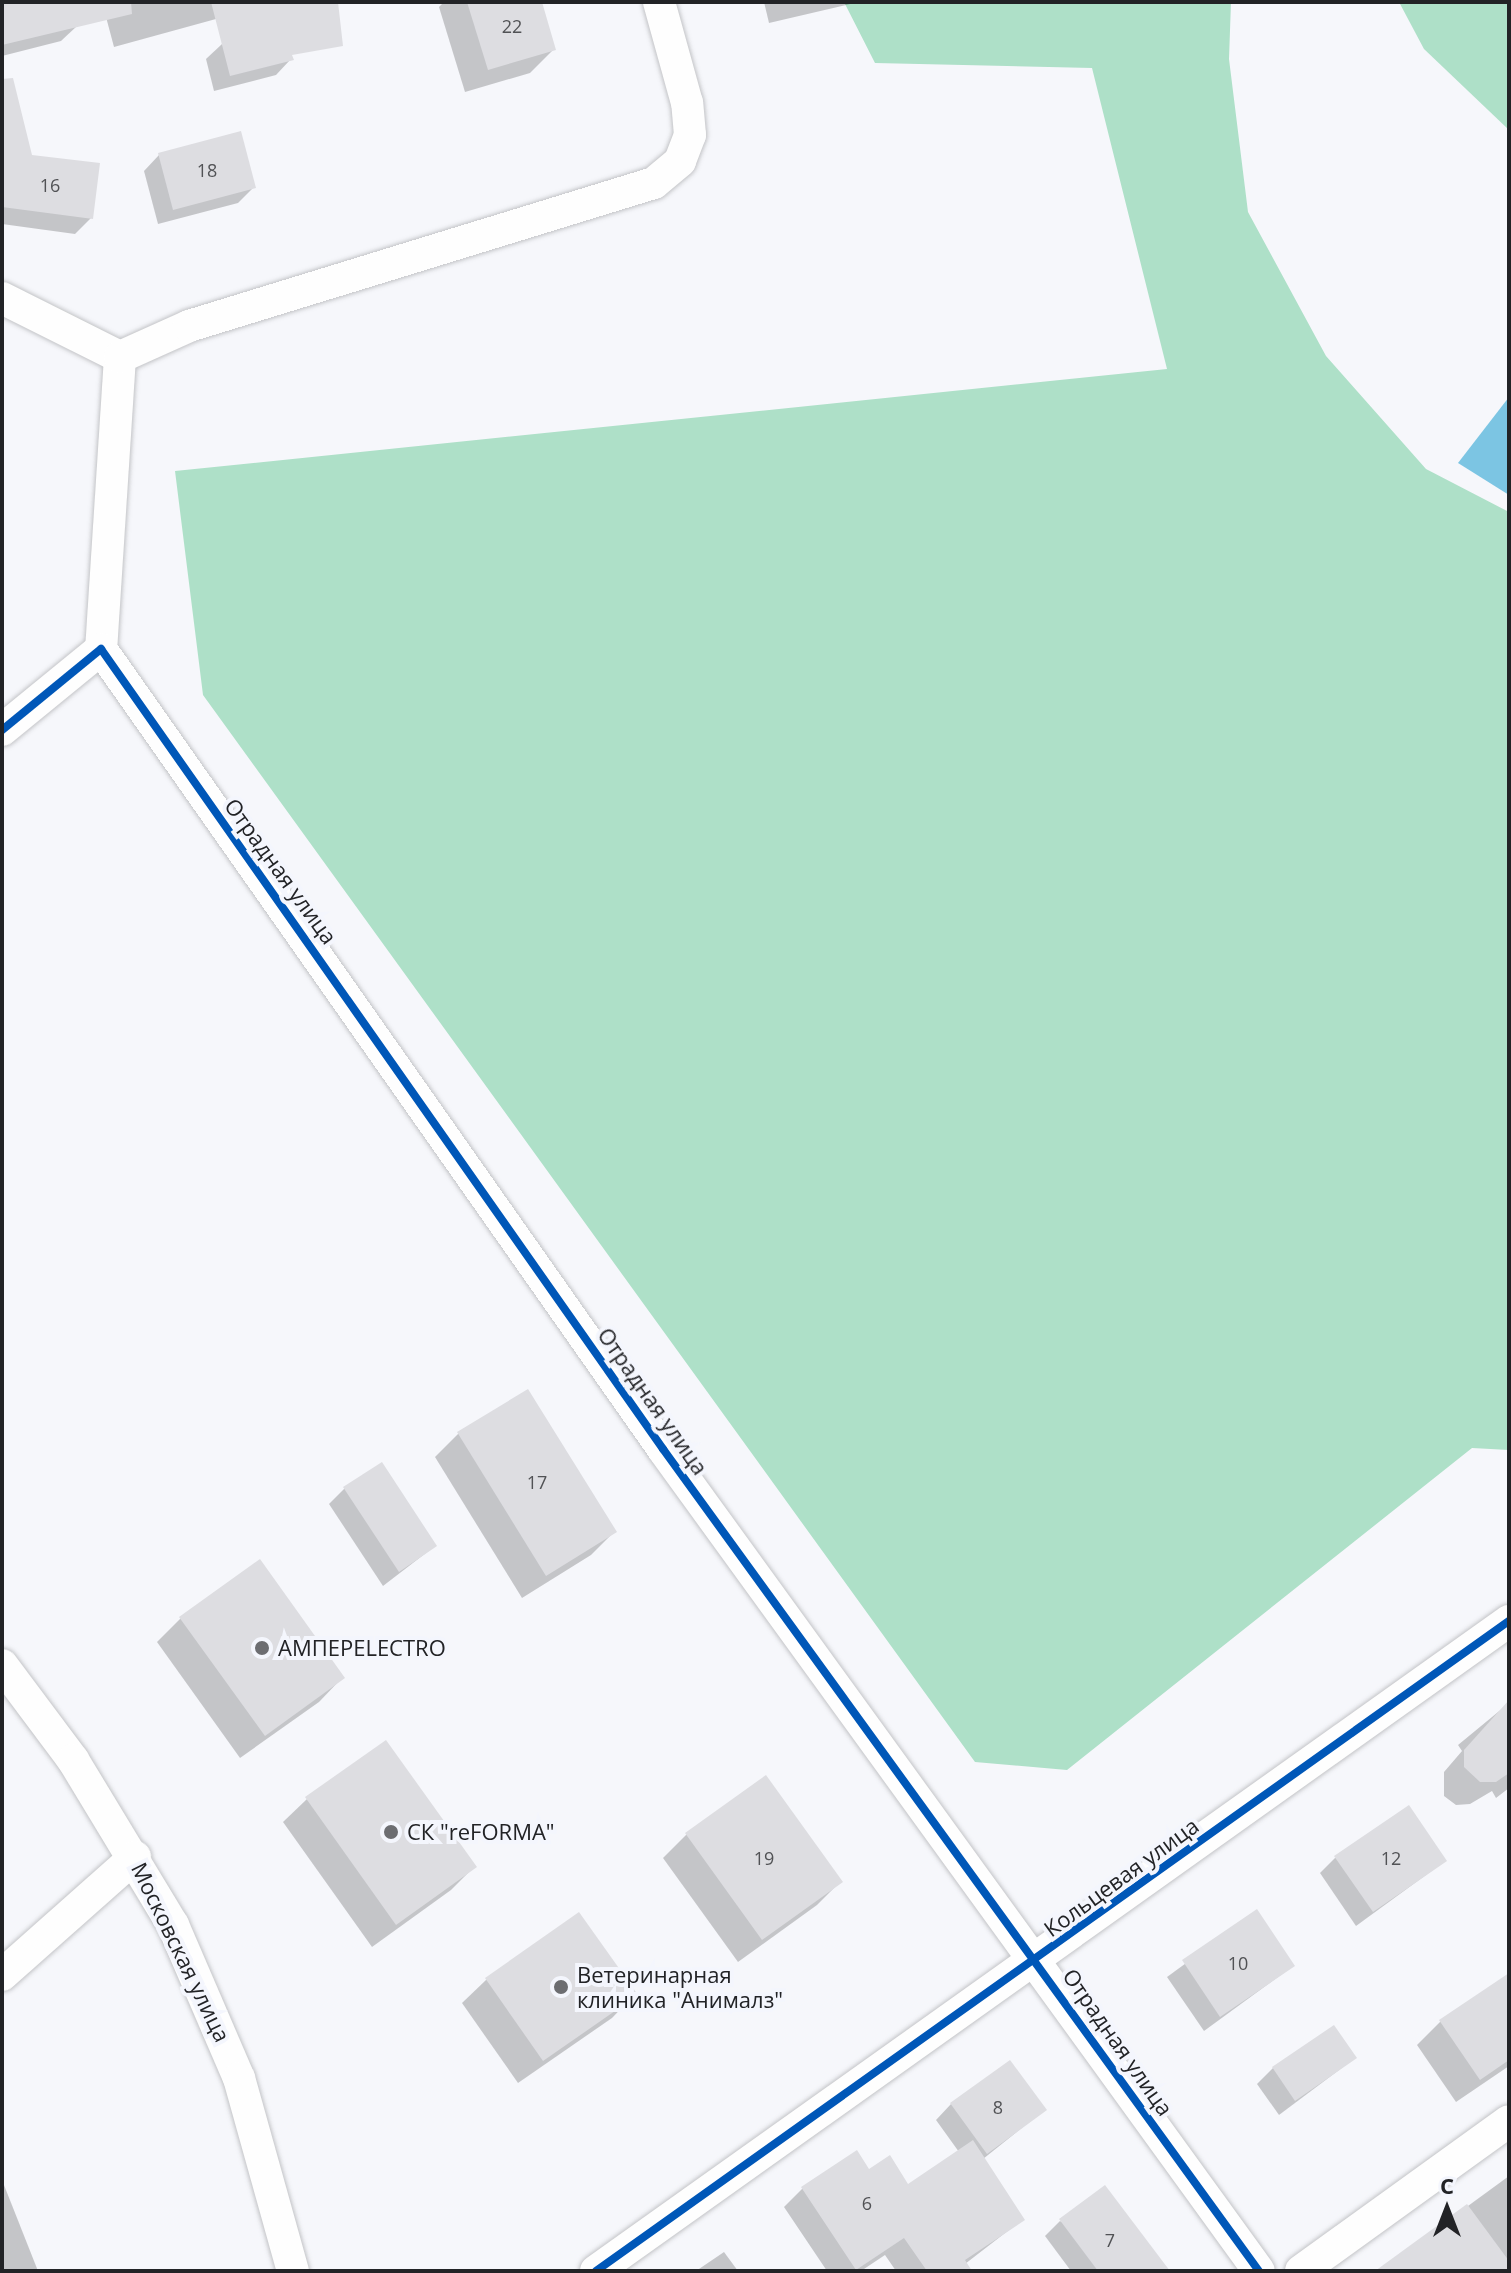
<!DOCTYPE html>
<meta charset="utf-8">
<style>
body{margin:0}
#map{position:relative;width:1511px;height:2273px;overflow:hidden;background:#f6f7fb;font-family:"Open Sans",sans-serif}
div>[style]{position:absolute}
.forest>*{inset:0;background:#aee0c8}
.water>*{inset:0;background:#7cc5e3}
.shadow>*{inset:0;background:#0003}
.building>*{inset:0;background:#dddde1}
.roads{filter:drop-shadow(0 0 2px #c3c4c7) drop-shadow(0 0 2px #c3c4c7)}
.minor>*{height:32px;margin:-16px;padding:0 16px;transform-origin:16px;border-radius:16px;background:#fefefe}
.cycleway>*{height:8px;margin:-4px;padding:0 4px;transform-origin:4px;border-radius:4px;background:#0057b8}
.dots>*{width:22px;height:22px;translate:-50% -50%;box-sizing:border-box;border:4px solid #f4f6fd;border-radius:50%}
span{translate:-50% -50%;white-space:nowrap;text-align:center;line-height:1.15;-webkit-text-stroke:8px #f4f6fd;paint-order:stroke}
.number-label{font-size:18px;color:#515255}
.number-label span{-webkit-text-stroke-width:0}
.street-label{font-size:22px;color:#222326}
.poi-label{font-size:22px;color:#222326}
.left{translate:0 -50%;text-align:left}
.frame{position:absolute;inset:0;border:4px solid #222326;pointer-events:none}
.north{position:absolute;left:1407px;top:2169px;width:80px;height:80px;-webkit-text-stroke:6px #f4f6fd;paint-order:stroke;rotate:0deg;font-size:22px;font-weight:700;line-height:32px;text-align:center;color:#222326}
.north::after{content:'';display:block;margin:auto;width:28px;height:36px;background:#222326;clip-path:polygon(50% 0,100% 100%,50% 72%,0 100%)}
</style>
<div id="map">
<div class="forest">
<div style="clip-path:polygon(844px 2px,1231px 2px,1229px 59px,1248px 212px,1326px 356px,1426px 469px,1509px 512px,1509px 1450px,1472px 1448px,1067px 1770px,975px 1762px,203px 695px,175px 471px,1167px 369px,1092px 68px,875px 63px)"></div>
<div style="clip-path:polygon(1399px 2px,1509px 2px,1509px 130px,1424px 49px)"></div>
</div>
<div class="water">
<div style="clip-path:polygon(1509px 397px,1509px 495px,1458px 463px)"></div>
</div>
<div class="shadow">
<div style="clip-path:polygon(2px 2px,71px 2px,77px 26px,61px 41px,2px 56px)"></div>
<div style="clip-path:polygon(102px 2px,278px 2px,114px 47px)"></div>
<div style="clip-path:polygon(444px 2px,540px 2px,554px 49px,530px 73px,465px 92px,439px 7px)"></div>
<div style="clip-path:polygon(764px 2px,859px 2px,769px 23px)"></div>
<div style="clip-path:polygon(222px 44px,291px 59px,276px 75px,214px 91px,206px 59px)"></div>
<div style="clip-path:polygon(2px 87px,30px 156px,91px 218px,75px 234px,2px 224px)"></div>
<div style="clip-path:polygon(159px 155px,254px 187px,238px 203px,158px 224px,144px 171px)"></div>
<div style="clip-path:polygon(527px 1391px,614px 1532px,591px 1555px,522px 1598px,435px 1457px,458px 1434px)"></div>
<div style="clip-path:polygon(345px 1488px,435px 1546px,383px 1586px,329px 1504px)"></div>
<div style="clip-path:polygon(181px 1618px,342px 1678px,319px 1702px,240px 1758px,157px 1642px)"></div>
<div style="clip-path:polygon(1509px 1703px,1509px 1788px,1496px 1798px,1492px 1791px,1470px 1804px,1456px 1805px,1444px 1796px,1444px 1772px,1462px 1751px,1458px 1745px)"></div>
<div style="clip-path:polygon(307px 1799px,474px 1867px,451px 1890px,372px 1947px,283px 1822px)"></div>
<div style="clip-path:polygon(687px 1834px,840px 1882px,817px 1905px,738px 1962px,663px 1858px)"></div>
<div style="clip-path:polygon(1335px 1858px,1445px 1861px,1356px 1926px,1320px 1873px)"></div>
<div style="clip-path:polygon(1256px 1912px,1293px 1966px,1204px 2031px,1167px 1977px)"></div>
<div style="clip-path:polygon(579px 1914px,635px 1994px,612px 2018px,518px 2083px,462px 2003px,486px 1980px)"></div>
<div style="clip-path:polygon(1509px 1975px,1509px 2066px,1456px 2102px,1417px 2045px,1441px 2021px)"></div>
<div style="clip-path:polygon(1355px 2058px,1279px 2115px,1257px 2084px,1273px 2068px)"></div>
<div style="clip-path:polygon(951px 2104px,1044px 2110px,983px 2159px,1023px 2219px,965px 2264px,969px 2271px,896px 2271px,885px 2255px,861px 2271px,827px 2271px,784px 2207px,802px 2189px,869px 2172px,908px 2187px,959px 2152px,936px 2120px)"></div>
<div style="clip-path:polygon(1509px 2176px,1509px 2271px,1383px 2271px,1394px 2260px)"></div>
<div style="clip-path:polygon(2px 2180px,38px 2271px,2px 2271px)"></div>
<div style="clip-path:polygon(1060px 2221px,1148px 2271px,1071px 2271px,1045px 2236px)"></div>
<div style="clip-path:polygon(724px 2252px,738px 2271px,696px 2271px)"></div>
</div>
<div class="building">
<div style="clip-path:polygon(2px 2px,131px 2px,132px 14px,2px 45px)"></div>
<div style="clip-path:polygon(211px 2px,338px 2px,343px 46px,292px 55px,294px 60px,230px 76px)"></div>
<div style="clip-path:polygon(467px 2px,542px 2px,556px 50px,488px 70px)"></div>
<div style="clip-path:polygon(13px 78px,32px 155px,100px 163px,93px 219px,2px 207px,2px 79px)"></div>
<div style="clip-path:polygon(241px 131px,256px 188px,173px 210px,158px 153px)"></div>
<div style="clip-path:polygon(528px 1389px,617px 1532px,546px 1576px,457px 1432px)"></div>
<div style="clip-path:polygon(382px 1462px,437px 1546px,399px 1572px,343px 1487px)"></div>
<div style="clip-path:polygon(260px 1559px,345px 1678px,265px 1736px,179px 1617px)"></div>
<div style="clip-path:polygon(1509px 1700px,1509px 1773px,1496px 1782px,1480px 1782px,1464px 1767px,1464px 1750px)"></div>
<div style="clip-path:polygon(386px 1740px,477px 1867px,396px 1925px,305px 1797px)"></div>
<div style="clip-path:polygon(766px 1775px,843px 1882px,762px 1940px,685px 1833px)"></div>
<div style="clip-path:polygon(1409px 1805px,1447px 1861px,1373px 1912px,1334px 1856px)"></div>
<div style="clip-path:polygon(1257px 1909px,1295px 1966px,1220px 2017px,1182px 1960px)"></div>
<div style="clip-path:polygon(579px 1912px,638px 1995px,543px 2061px,485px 1978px)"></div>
<div style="clip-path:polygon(1509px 1973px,1509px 2060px,1480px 2080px,1439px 2020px)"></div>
<div style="clip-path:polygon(1334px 2025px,1357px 2058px,1295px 2101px,1272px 2067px)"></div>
<div style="clip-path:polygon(1010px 2060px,1047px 2110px,987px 2154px,950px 2103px)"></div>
<div style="clip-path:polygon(973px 2140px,1025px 2220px,965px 2260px,972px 2271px,927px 2271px,904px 2238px,856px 2270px,801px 2187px,857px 2150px,869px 2169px,890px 2155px,908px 2184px)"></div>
<div style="clip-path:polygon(1105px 2185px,1170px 2271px,1098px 2271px,1059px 2219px)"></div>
<div style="clip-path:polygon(1467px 2204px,1509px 2261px,1509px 2271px,1375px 2271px)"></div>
</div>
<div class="roads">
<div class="minor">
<div style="left:2px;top:298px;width:132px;rotate:26.6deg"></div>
<div style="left:120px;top:357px;width:293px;rotate:93.7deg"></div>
<div style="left:120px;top:357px;width:76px;rotate:-24.2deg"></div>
<div style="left:189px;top:326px;width:486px;rotate:-17.1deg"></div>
<div style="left:654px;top:183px;width:34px;rotate:-40deg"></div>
<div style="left:680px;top:161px;width:28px;rotate:-69deg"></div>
<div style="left:690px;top:135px;width:32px;rotate:-95deg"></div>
<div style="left:687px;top:103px;width:105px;rotate:-105.5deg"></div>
<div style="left:2px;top:730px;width:128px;rotate:-39.3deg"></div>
<div style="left:101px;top:649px;width:978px;rotate:54.91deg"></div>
<div style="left:663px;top:1449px;width:1015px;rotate:54.06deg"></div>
<div style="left:2px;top:1665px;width:119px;rotate:53.2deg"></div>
<div style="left:73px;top:1760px;width:193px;rotate:58.8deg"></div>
<div style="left:173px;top:1925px;width:167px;rotate:66.7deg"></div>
<div style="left:239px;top:2078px;width:200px;rotate:74.4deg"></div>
<div style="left:2px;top:1975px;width:178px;rotate:-41.6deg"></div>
<div style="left:596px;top:2271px;width:1121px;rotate:-35.45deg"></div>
<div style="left:1301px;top:2271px;width:256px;rotate:-35.8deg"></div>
</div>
</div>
<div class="cycleway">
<div style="left:2px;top:730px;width:128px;rotate:-39.3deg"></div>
<div style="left:101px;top:649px;width:978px;rotate:54.91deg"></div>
<div style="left:663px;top:1449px;width:1015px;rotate:54.06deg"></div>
<div style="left:596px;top:2271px;width:1121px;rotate:-35.45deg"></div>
</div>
<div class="dots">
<div style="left:262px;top:1648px;background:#6c6d71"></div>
<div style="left:391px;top:1832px;background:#6c6d71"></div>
<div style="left:561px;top:1987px;background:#6c6d71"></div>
</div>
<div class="number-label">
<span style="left:512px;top:26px">22</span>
<span style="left:207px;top:170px">18</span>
<span style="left:50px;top:185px">16</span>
<span style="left:537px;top:1482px">17</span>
<span style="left:764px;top:1858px">19</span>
<span style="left:1391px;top:1858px">12</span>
<span style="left:1238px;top:1963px">10</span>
<span style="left:998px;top:2107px">8</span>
<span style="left:867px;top:2203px">6</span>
<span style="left:1110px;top:2240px">7</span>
</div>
<div class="street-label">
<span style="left:281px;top:871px;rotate:54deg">Отрадная улица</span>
<span style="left:653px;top:1401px;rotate:55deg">Отрадная улица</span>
<span style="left:1121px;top:1877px;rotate:-36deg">Кольцевая улица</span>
<span style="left:181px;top:1952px;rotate:64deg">Московская улица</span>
<span style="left:1118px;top:2042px;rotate:55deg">Отрадная улица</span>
</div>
<div class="poi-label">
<span class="left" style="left:278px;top:1648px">АМПЕРELECTRO</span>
<span class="left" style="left:407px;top:1832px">СК "reFORMA"</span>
<span class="left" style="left:577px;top:1987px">Ветеринарная<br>клиника "Анималз"</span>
</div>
<div class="frame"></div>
<div class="north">С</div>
</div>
